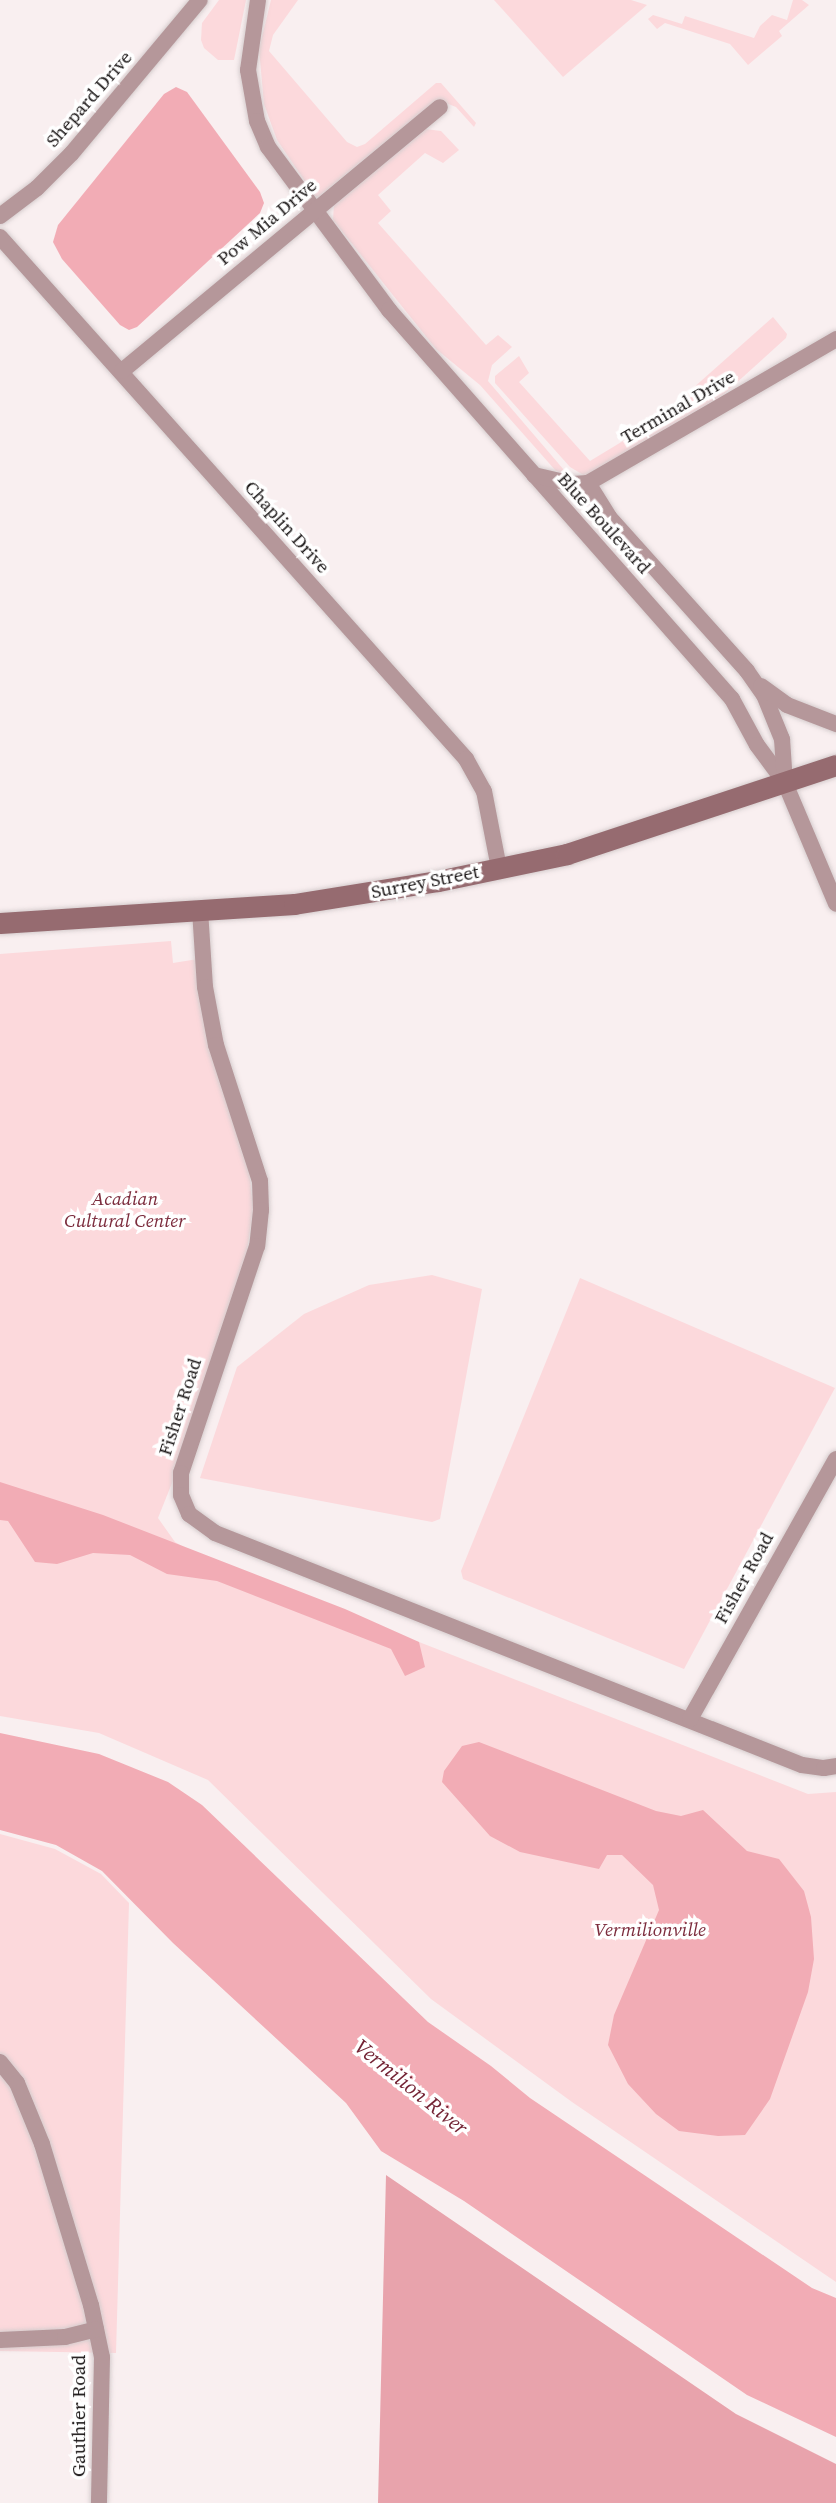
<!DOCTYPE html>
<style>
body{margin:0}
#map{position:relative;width:836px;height:2503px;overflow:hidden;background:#f9eff0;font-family:"Source Serif 4",serif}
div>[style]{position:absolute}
.green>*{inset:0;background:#fcd9dc}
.forest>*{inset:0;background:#e8a3ac}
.water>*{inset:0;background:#f2acb5}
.roads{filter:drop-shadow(0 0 2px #d6cdce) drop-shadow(0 0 2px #d6cdce)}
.street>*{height:16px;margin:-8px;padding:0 8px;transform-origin:8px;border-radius:8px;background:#b5979a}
.secondary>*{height:21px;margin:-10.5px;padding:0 10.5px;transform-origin:10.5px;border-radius:10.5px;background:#966b70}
span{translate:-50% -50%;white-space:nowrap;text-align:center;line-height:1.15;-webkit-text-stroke:7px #fff;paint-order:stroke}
.street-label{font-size:19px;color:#1d1919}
.park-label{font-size:19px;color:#7c2c3d;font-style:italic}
.water-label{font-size:21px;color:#742435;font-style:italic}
</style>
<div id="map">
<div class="green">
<div style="clip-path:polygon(219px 0,246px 0,234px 60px,218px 60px,204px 48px,201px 40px,202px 23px)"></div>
<div style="clip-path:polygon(271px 0,298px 0,273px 35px,269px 51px,347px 142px,357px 147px,365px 144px,436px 83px,441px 83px,476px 123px,474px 127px,456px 107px,443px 102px,430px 105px,318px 197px,315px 196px,277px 140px,264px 104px,259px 49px)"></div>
<div style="clip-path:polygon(494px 0,631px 0,647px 5px,563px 77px)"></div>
<div style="clip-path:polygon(793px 0,802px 0,809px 5px,779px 31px,782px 36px,748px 65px,730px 44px,665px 23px,657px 29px,648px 19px,653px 15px,682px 24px,685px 16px,754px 38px,760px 26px,772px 15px,787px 20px)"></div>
<div style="clip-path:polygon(425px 129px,441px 131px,459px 150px,443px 163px,425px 153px,378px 195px,391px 211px,378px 223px,486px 345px,498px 335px,512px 347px,492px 365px,488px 381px,564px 470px,576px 477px,556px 471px,480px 385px,436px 349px,333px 220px,334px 204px)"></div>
<div style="clip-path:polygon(773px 317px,787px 334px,786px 338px,723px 395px,585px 476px,570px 467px,495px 383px,495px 376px,519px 356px,529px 373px,519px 382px,590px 461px,656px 421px)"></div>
<div style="clip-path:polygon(171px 941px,173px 963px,198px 959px,210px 1051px,248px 1160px,253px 1209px,246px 1258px,180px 1463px,158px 1518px,175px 1542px,290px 1609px,419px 1642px,808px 1794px,836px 1792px,836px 2282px,572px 2102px,431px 1999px,208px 1780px,99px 1733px,0 1716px,0 954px)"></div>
<div style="clip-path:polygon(432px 1275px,482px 1289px,440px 1519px,432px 1522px,200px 1478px,237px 1367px,304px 1314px,369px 1285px)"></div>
<div style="clip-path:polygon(580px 1278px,835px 1388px,684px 1669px,463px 1579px,461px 1571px)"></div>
<div style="clip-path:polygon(0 1834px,55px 1849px,101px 1874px,129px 1903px,116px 2353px,0 2351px)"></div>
</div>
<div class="forest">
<div style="clip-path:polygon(386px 2175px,736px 2414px,836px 2464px,836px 2503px,378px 2503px)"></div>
</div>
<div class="water">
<div style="clip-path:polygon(176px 87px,187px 92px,260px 192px,264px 203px,260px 213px,137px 327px,129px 330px,120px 325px,62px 259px,53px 242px,58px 225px,164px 94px)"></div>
<div style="clip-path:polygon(0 1482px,103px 1515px,345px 1609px,419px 1642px,425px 1667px,405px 1676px,391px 1649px,217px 1581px,167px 1574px,130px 1555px,93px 1553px,57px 1564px,35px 1562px,8px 1521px,0 1520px)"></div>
<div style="clip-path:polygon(0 1733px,99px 1754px,168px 1782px,202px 1805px,428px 2022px,491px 2066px,530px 2098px,812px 2288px,836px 2298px,836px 2437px,747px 2395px,464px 2201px,381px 2151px,346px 2103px,173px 1943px,102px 1871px,56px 1845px,0 1830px)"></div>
<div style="clip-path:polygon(479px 1742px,656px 1811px,681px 1816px,703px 1810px,747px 1851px,779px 1859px,804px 1891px,811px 1917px,814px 1959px,808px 1992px,770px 2099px,745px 2135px,718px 2136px,679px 2131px,656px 2114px,628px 2084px,608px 2045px,614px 2015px,659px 1910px,653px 1885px,622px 1855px,607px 1855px,599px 1869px,520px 1852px,490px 1836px,442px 1782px,444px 1771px,462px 1746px)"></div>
</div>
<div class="roads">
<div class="street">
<div style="left:258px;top:0;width:71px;rotate:98.1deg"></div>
<div style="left:248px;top:70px;width:52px;rotate:80deg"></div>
<div style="left:257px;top:121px;width:28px;rotate:67deg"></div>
<div style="left:268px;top:147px;width:203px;rotate:53.4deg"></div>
<div style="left:389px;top:310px;width:519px;rotate:48.6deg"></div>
<div style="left:732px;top:699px;width:52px;rotate:61.5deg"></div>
<div style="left:757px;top:745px;width:47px;rotate:53.6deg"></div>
<div style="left:785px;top:783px;width:131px;rotate:67.1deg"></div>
<div style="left:0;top:216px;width:46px;rotate:-37.1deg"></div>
<div style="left:37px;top:188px;width:49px;rotate:-45deg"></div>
<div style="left:72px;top:153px;width:199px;rotate:-50.1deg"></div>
<div style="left:0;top:237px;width:700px;rotate:48.24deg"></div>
<div style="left:466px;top:759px;width:37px;rotate:61deg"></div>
<div style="left:484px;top:791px;width:78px;rotate:79deg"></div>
<div style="left:122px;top:371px;width:413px;rotate:-39.7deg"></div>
<div style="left:534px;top:475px;width:40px;rotate:13deg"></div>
<div style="left:573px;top:484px;width:15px;rotate:-4deg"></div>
<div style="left:588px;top:483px;width:287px;rotate:-30.1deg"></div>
<div style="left:588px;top:483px;width:40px;rotate:58deg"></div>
<div style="left:609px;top:517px;width:207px;rotate:48.1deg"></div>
<div style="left:747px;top:671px;width:29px;rotate:55deg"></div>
<div style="left:764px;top:695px;width:48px;rotate:67.8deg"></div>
<div style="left:782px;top:739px;width:44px;rotate:86.1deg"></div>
<div style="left:761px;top:686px;width:32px;rotate:36deg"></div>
<div style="left:787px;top:705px;width:53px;rotate:21.2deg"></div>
<div style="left:200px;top:910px;width:77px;rotate:86.3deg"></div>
<div style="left:205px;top:987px;width:59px;rotate:79.3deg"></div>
<div style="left:216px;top:1045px;width:143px;rotate:72.1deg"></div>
<div style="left:260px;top:1181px;width:29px;rotate:88deg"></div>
<div style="left:261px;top:1210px;width:36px;rotate:96deg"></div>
<div style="left:257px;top:1246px;width:239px;rotate:108.5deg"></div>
<div style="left:181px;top:1473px;width:22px;rotate:90deg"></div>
<div style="left:181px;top:1495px;width:21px;rotate:67deg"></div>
<div style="left:189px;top:1514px;width:32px;rotate:36deg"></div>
<div style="left:215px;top:1533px;width:631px;rotate:21.57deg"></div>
<div style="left:802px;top:1765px;width:22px;rotate:8deg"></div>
<div style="left:824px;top:1768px;width:12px;rotate:-9deg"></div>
<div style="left:690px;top:1719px;width:298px;rotate:-60.7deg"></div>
<div style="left:0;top:2062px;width:27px;rotate:51deg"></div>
<div style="left:17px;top:2083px;width:66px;rotate:67.7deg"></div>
<div style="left:42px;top:2144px;width:168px;rotate:73.1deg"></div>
<div style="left:91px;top:2305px;width:53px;rotate:78.1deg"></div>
<div style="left:102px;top:2357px;width:146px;rotate:91.2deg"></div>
<div style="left:0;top:2340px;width:65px;rotate:-2.6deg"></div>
<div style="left:65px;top:2337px;width:32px;rotate:-14deg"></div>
</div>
<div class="secondary">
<div style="left:0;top:923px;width:295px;rotate:-3.7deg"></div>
<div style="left:294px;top:904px;width:146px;rotate:-9.1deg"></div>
<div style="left:438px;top:881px;width:132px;rotate:-11.8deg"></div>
<div style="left:567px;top:854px;width:283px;rotate:-18.3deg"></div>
</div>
</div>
<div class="street-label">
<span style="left:89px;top:99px;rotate:-49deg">Shepard Drive</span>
<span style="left:267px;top:222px;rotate:-40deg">Pow Mia Drive</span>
<span style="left:678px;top:407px;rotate:-30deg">Terminal Drive</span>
<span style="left:604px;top:523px;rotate:48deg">Blue Boulevard</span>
<span style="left:287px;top:527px;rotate:48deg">Chaplin Drive</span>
<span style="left:425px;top:882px;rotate:-11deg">Surrey Street</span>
<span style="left:180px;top:1407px;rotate:-72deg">Fisher Road</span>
<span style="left:744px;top:1578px;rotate:-61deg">Fisher Road</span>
<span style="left:79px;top:2416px;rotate:-90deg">Gauthier Road</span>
</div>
<div class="park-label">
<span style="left:125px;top:1210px">Acadian<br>Cultural Center</span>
<span style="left:650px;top:1930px">Vermilionville</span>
</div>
<div class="water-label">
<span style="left:411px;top:2087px;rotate:39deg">Vermilion River</span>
</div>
</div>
